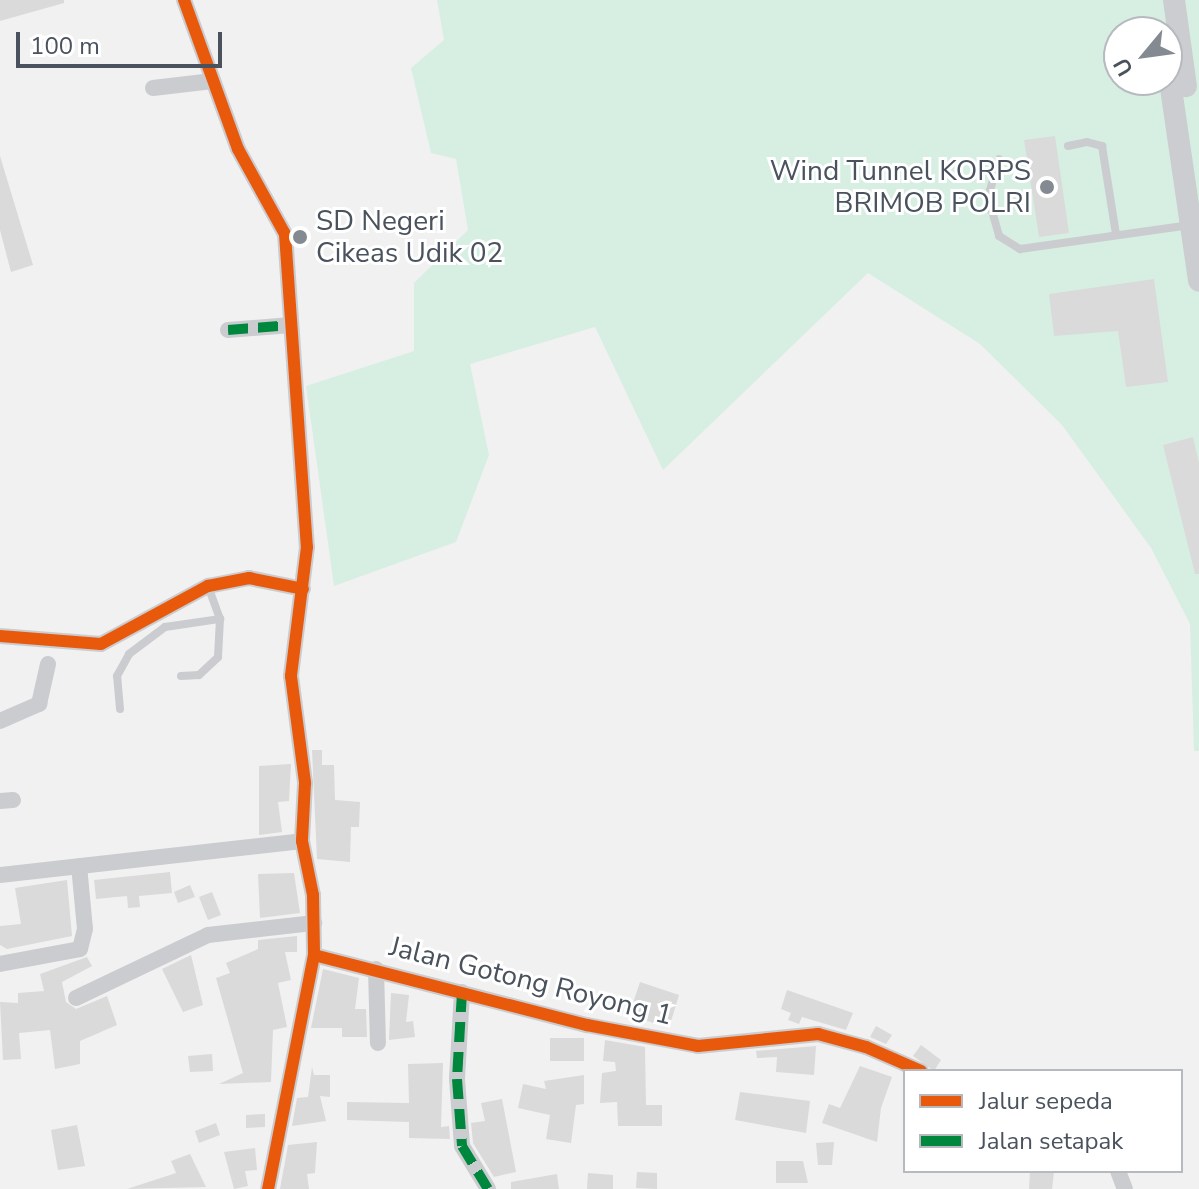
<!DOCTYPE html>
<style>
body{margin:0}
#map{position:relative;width:1199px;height:1189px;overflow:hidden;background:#f1f1f1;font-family:"Nunito Sans",sans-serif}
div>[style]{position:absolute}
.green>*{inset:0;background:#d7efe2}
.building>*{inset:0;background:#dadadb}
.lane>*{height:8px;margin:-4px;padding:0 4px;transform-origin:4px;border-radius:4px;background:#cbcccf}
.street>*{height:16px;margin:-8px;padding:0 8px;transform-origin:8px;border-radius:8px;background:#cbcccf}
.secondary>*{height:22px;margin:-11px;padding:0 11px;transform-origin:11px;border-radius:11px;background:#cccdd0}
.quiet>*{height:10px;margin-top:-5px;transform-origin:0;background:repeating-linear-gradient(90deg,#00873e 0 20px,transparent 0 30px)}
.cycleway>*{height:12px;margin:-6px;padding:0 6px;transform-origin:6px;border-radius:6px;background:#e8590c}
.dots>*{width:22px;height:22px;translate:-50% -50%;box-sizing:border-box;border:4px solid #fff;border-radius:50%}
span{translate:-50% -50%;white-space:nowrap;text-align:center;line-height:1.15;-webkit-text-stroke:6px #fff;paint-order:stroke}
.poi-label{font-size:28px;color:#49525d}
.right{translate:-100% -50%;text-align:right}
.left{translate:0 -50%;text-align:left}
.street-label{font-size:28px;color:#49525d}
.legend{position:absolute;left:903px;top:1069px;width:280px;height:104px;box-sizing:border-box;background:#fff;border:2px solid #b6babe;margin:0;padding:10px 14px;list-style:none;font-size:24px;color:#49525d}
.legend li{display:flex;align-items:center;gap:16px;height:40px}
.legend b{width:40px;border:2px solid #b6babe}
.north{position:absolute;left:1103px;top:16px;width:80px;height:80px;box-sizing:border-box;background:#fff;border:2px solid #b6babe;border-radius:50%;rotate:241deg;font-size:22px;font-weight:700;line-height:32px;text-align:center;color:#49525d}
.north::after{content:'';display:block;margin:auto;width:28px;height:36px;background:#848a91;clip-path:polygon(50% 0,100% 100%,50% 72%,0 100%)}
.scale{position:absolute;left:16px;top:32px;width:206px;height:36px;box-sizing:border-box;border:4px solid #49525d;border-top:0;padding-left:10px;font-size:24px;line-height:28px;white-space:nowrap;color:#49525d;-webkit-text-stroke:6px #fff;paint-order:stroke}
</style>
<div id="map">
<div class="green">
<div style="clip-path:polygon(evenodd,437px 0,1199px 0,1199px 751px,1194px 751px,1190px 624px,1151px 548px,1062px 425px,980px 344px,868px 273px,663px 470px,595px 327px,470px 364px,489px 455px,456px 542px,334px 586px,306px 386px,414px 351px,414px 283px,468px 230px,456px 159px,431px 153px,411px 68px,444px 40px,437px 0,1119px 32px,1167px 32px,1167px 80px,1119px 80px,1119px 32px)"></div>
</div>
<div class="building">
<div style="clip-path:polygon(0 0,64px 0,64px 3px,0 21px)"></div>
<div style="clip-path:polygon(1055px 136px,1069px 233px,1039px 237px,1024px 140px)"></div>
<div style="clip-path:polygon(0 156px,33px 265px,11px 272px,0 230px)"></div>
<div style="clip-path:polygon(1154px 279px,1168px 382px,1126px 387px,1118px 331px,1054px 336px,1049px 294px)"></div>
<div style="clip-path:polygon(1193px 437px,1199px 463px,1199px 574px,1195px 574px,1163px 445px)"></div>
<div style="clip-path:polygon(312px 750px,322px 750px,322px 765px,334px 765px,335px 800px,360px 802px,359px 827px,351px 827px,350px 862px,317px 859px)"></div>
<div style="clip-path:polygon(291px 764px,289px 801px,278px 802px,282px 832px,259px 835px,259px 766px)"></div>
<div style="clip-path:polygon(170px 872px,172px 893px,139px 896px,140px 907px,128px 908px,127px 896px,96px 899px,94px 880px)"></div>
<div style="clip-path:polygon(294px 873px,300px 913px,260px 918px,258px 874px)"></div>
<div style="clip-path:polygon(67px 880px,72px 936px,7px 949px,0 945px,0 926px,21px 924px,15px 888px)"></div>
<div style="clip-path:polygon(190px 885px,195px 897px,178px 903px,174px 892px)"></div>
<div style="clip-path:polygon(212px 892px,221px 915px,208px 920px,199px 897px)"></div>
<div style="clip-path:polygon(297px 936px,297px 952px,285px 952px,291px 980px,278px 983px,287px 1027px,273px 1030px,271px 1082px,219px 1084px,243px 1073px,216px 978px,230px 973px,226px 963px,258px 949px,258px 940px)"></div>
<div style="clip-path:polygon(191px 955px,203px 1005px,183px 1012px,162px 969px)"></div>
<div style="clip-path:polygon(87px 957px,92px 966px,62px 982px,66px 1002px,76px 1009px,107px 996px,117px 1025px,80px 1041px,80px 1064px,55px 1069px,50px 1030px,19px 1033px,21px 1059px,3px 1060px,0 1002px,18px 1003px,18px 993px,44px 991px,40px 974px)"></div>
<div style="clip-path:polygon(323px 969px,359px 978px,355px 1009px,366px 1009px,367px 1037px,342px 1037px,342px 1028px,311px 1028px)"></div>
<div style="clip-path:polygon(640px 982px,679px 995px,669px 1028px,629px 1015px)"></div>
<div style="clip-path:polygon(787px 990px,853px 1013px,846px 1030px,802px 1017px,799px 1024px,788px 1020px,791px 1013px,781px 1009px)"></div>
<div style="clip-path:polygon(391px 993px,409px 995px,406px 1022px,413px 1021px,415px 1037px,389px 1040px)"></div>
<div style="clip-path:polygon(876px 1026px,892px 1035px,886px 1044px,870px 1037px)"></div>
<div style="clip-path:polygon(550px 1038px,584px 1038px,584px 1061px,550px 1061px)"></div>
<div style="clip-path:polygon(605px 1040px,645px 1047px,646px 1105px,662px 1105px,662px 1126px,618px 1126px,617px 1102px,600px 1103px,602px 1073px,616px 1071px,615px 1062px,603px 1061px)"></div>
<div style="clip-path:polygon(921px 1045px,941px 1060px,934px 1071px,913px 1056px)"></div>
<div style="clip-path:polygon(816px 1046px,814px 1075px,776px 1072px,777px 1057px,757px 1058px,756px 1051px)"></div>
<div style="clip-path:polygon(212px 1054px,213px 1071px,190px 1072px,188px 1056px)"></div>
<div style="clip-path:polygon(443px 1063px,441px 1127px,449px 1126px,450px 1139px,409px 1138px,409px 1122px,347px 1120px,347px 1102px,409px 1103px,408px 1064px)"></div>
<div style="clip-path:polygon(860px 1066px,892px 1077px,881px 1108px,877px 1142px,822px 1123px,829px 1104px,840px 1108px)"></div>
<div style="clip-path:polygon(312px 1067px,314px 1075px,330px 1075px,330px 1097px,320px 1096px,326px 1121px,292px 1126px,297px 1098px,308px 1097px)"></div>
<div style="clip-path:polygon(584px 1075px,584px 1104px,576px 1105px,571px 1143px,546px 1139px,550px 1115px,518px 1108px,523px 1084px,546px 1089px,544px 1081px)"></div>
<div style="clip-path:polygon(740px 1092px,810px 1101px,806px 1133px,735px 1120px)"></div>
<div style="clip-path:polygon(502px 1099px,516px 1172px,494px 1177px,473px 1143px,471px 1123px,485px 1121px,481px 1103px)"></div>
<div style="clip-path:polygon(265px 1114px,265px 1127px,246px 1128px,246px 1115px)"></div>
<div style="clip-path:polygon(216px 1123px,220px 1135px,199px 1143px,195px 1131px)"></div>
<div style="clip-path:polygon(77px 1125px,85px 1166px,58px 1170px,51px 1130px)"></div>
<div style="clip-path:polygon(317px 1142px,315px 1173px,307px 1174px,309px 1189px,280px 1189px,288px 1145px)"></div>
<div style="clip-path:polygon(834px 1142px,832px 1165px,818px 1165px,816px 1143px)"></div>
<div style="clip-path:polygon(255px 1148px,257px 1170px,245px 1171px,248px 1186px,234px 1189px,224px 1152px)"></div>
<div style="clip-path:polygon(190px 1154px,206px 1187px,127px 1189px,176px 1173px,171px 1161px)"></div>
<div style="clip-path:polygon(776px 1161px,803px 1161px,808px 1183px,776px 1183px)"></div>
<div style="clip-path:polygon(1030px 1171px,1054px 1172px,1052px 1189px,1029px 1189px)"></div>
<div style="clip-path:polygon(637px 1172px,657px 1173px,657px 1189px,636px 1188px)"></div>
<div style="clip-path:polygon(588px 1173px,613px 1175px,613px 1189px,587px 1189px)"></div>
<div style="clip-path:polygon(557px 1174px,559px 1189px,511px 1189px,511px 1182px)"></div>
</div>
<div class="lane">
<div style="left:1068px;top:146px;width:19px;rotate:-12deg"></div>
<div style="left:1087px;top:142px;width:16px;rotate:15deg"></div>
<div style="left:1102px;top:146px;width:89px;rotate:81deg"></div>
<div style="left:999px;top:159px;width:32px;rotate:106deg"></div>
<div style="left:990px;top:190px;width:21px;rotate:85deg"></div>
<div style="left:992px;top:211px;width:26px;rotate:74deg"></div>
<div style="left:999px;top:236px;width:25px;rotate:32deg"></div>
<div style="left:1020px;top:249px;width:172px;rotate:-8deg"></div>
<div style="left:181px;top:676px;width:18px;rotate:-3deg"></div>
<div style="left:199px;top:675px;width:26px;rotate:-43deg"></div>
<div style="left:218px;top:657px;width:38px;rotate:-87deg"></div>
<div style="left:220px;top:619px;width:35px;rotate:-110deg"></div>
<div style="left:120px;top:709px;width:33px;rotate:-95deg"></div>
<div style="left:117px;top:676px;width:25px;rotate:-61deg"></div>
<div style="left:129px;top:654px;width:45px;rotate:-36.9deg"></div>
<div style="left:165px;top:627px;width:56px;rotate:-8.3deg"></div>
</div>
<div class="street">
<div style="left:184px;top:0;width:158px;rotate:70.1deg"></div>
<div style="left:238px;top:149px;width:97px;rotate:61.1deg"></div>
<div style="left:285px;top:234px;width:314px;rotate:86deg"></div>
<div style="left:307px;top:547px;width:130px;rotate:97.1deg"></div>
<div style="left:291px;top:676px;width:108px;rotate:82.5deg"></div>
<div style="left:305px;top:783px;width:58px;rotate:93deg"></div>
<div style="left:302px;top:841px;width:55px;rotate:78.5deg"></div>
<div style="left:313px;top:895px;width:60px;rotate:89deg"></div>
<div style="left:314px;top:955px;width:238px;rotate:101.1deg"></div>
<div style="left:153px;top:88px;width:60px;rotate:-6.7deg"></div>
<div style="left:228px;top:330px;width:63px;rotate:-4.5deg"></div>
<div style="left:0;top:636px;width:101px;rotate:4.5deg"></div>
<div style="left:101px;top:644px;width:122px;rotate:-28.5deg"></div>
<div style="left:208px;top:586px;width:42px;rotate:-11deg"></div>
<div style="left:249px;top:578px;width:55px;rotate:11.5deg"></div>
<div style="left:0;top:721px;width:43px;rotate:-23.6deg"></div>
<div style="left:39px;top:704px;width:41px;rotate:-77.3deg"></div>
<div style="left:0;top:801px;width:13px;rotate:-4deg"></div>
<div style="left:0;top:875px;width:304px;rotate:-6.4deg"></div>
<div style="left:314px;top:955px;width:282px;rotate:14.4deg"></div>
<div style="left:587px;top:1025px;width:113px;rotate:10.7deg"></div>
<div style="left:698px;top:1046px;width:121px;rotate:-5.7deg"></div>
<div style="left:818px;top:1034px;width:50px;rotate:15.2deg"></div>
<div style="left:866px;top:1047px;width:60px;rotate:23.6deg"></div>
<div style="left:0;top:964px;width:81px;rotate:-10.6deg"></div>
<div style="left:80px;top:949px;width:21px;rotate:-76deg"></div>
<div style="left:85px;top:929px;width:63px;rotate:-95.4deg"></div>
<div style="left:376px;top:969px;width:74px;rotate:88.5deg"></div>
<div style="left:462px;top:992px;width:87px;rotate:93.3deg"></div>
<div style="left:457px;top:1079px;width:67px;rotate:85.7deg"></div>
<div style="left:462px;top:1146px;width:50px;rotate:58.8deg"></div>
<div style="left:76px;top:998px;width:146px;rotate:-25.5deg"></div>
<div style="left:208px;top:935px;width:107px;rotate:-6.5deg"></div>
<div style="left:1118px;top:1171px;width:19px;rotate:69deg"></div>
</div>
<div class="secondary">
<div style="left:1174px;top:0;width:87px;rotate:82.1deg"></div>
<div style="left:1167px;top:61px;width:222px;rotate:81.7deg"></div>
</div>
<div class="quiet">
<div style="left:228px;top:330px;width:63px;rotate:-4.5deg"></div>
<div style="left:462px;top:992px;width:87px;rotate:93.3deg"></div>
<div style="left:457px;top:1079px;width:67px;rotate:85.7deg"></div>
<div style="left:462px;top:1146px;width:50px;rotate:58.8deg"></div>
</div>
<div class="cycleway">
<div style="left:184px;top:0;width:158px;rotate:70.1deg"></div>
<div style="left:238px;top:149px;width:97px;rotate:61.1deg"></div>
<div style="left:285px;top:234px;width:314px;rotate:86deg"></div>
<div style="left:307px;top:547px;width:130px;rotate:97.1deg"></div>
<div style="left:291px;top:676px;width:108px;rotate:82.5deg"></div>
<div style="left:305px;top:783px;width:58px;rotate:93deg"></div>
<div style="left:302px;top:841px;width:55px;rotate:78.5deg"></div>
<div style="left:313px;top:895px;width:60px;rotate:89deg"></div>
<div style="left:314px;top:955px;width:238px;rotate:101.1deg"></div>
<div style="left:0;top:636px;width:101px;rotate:4.5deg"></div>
<div style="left:101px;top:644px;width:122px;rotate:-28.5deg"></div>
<div style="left:208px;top:586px;width:42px;rotate:-11deg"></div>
<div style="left:249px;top:578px;width:55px;rotate:11.5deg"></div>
<div style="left:314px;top:955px;width:282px;rotate:14.4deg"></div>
<div style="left:587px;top:1025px;width:113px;rotate:10.7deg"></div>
<div style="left:698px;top:1046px;width:121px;rotate:-5.7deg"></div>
<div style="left:818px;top:1034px;width:50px;rotate:15.2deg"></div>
<div style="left:866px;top:1047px;width:60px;rotate:23.6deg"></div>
</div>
<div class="dots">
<div style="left:1047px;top:187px;background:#848a91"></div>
<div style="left:300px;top:237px;background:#848a91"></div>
</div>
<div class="poi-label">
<span class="right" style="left:1031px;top:187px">Wind Tunnel KORPS<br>BRIMOB POLRI</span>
<span class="left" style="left:316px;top:237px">SD Negeri<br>Cikeas Udik 02</span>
</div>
<div class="street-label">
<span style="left:531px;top:981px;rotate:14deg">Jalan Gotong Royong 1</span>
</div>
<ul class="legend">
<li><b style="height:10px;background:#e8590c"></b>Jalur sepeda</li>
<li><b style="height:10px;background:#00873e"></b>Jalan setapak</li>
</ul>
<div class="north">U</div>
<div class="scale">100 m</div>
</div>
